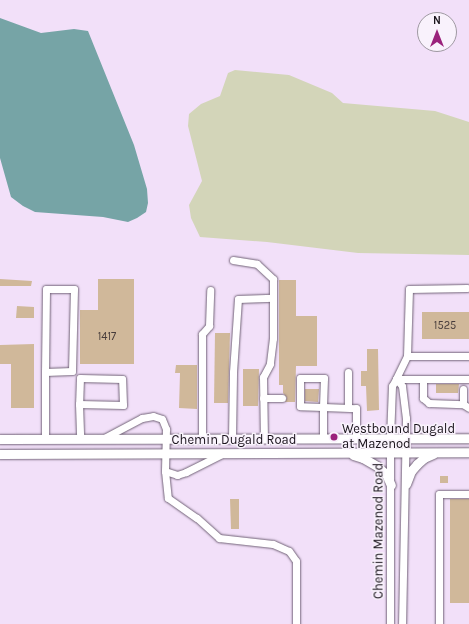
<!DOCTYPE html>
<style>
body{margin:0}
#map{position:relative;width:469px;height:624px;overflow:hidden;background:#f2e0f9;font-family:Karla,sans-serif}
div>[style]{position:absolute}
.green>*{inset:0;background:#d3d5b9}
.water>*{inset:0;background:#76a4a6}
.building>*{inset:0;background:#d0b89a}
.roads{filter:drop-shadow(0 0 1px #726378) drop-shadow(0 0 1px #726378)}
.minor>*{height:7px;margin:-3.5px;padding:0 3.5px;transform-origin:3.5px;border-radius:3.5px;background:#fff}
.major>*{height:9px;margin:-4.5px;padding:0 4.5px;transform-origin:4.5px;border-radius:4.5px;background:#fff}
.dots>*{width:11px;height:11px;translate:-50% -50%;box-sizing:border-box;border:2px solid #f9f2fc;border-radius:50%}
span{translate:-50% -50%;white-space:nowrap;text-align:center;line-height:1.15;-webkit-text-stroke:3px #f9f2fc;paint-order:stroke}
.number-label{font-size:11px;color:#473c3b}
.number-label span{-webkit-text-stroke-width:0}
.poi-label{font-size:13px;color:#19131b}
.left{translate:0 -50%;text-align:left}
.street-label{font-size:13px;color:#19131b}
.north{position:absolute;left:417px;top:12px;width:40px;height:40px;box-sizing:border-box;background:#f9f2fc;border:1px solid #9f99a2;border-radius:50%;rotate:0deg;font-size:11px;font-weight:700;line-height:16px;text-align:center;color:#19131b}
.north::after{content:'';display:block;margin:auto;width:14px;height:18px;background:#9b227c;clip-path:polygon(50% 0,100% 100%,50% 72%,0 100%)}
</style>
<div id="map">
<div class="green">
<div style="clip-path:polygon(235px 70px,289px 75px,332px 93px,343px 103px,435px 111px,469px 122px,469px 255px,358px 253px,267px 242px,200px 237px,191px 218px,189px 205px,202px 181px,188px 126px,189px 114px,201px 104px,220px 96px,228px 73px)"></div>
</div>
<div class="water">
<div style="clip-path:polygon(0 18px,41px 33px,74px 29px,88px 31px,134px 145px,147px 189px,148px 203px,146px 212px,137px 218px,128px 222px,103px 217px,35px 212px,23px 206px,11px 197px,0 158px)"></div>
</div>
<div class="building">
<div style="clip-path:polygon(0 279px,32px 281px,31px 286px,0 286px)"></div>
<div style="clip-path:polygon(98px 279px,134px 279px,134px 364px,80px 364px,80px 310px,98px 310px)"></div>
<div style="clip-path:polygon(279px 280px,296px 280px,296px 316px,317px 316px,317px 366px,296px 366px,295px 402px,285px 402px,287px 398px,283px 393px,283px 385px,279px 385px)"></div>
<div style="clip-path:polygon(17px 306px,34px 307px,34px 318px,16px 318px)"></div>
<div style="clip-path:polygon(422px 312px,469px 312px,469px 339px,422px 339px)"></div>
<div style="clip-path:polygon(215px 333px,230px 333px,228px 403px,214px 403px)"></div>
<div style="clip-path:polygon(34px 344px,34px 408px,11px 408px,11px 364px,0 364px,0 345px)"></div>
<div style="clip-path:polygon(367px 349px,378px 349px,379px 410px,367px 411px,366px 386px,361px 386px,361px 371px,367px 371px)"></div>
<div style="clip-path:polygon(176px 365px,197px 365px,197px 409px,179px 408px,180px 373px,175px 373px)"></div>
<div style="clip-path:polygon(243px 369px,259px 369px,258px 406px,243px 406px)"></div>
<div style="clip-path:polygon(436px 384px,459px 384px,458px 393px,436px 393px)"></div>
<div style="clip-path:polygon(305px 389px,319px 389px,318px 402px,305px 401px)"></div>
<div style="clip-path:polygon(440px 476px,448px 476px,448px 483px,440px 483px)"></div>
<div style="clip-path:polygon(230px 499px,239px 499px,239px 529px,231px 529px)"></div>
<div style="clip-path:polygon(450px 499px,469px 499px,469px 603px,450px 603px)"></div>
</div>
<div class="roads">
<div class="minor">
<div style="left:233px;top:260px;width:24px;rotate:9deg"></div>
<div style="left:257px;top:264px;width:22px;rotate:43deg"></div>
<div style="left:273px;top:279px;width:59px;rotate:90deg"></div>
<div style="left:273px;top:338px;width:26px;rotate:97deg"></div>
<div style="left:270px;top:364px;width:15px;rotate:118deg"></div>
<div style="left:263px;top:377px;width:61px;rotate:89.1deg"></div>
<div style="left:467px;top:288px;width:58px;rotate:179deg"></div>
<div style="left:409px;top:289px;width:67px;rotate:91.7deg"></div>
<div style="left:407px;top:356px;width:25px;rotate:116deg"></div>
<div style="left:396px;top:379px;width:73px"></div>
<div style="left:407px;top:356px;width:62px"></div>
<div style="left:300px;top:378px;width:24px"></div>
<div style="left:324px;top:378px;width:29px;rotate:92deg"></div>
<div style="left:323px;top:407px;width:23px;rotate:-178deg"></div>
<div style="left:300px;top:406px;width:28px;rotate:-90deg"></div>
<div style="left:423px;top:379px;width:19px;rotate:90deg"></div>
<div style="left:423px;top:398px;width:8px;rotate:40deg"></div>
<div style="left:429px;top:403px;width:34px;rotate:2deg"></div>
<div style="left:463px;top:404px;width:7px;rotate:34deg"></div>
<div style="left:463px;top:389px;width:15px;rotate:90deg"></div>
<div style="left:263px;top:398px;width:19px"></div>
<div style="left:79px;top:404px;width:44px;rotate:1.3deg"></div>
<div style="left:123px;top:405px;width:26px;rotate:-92deg"></div>
<div style="left:122px;top:379px;width:42px;rotate:-178.6deg"></div>
<div style="left:80px;top:378px;width:26px;rotate:92deg"></div>
<div style="left:79px;top:404px;width:35px;rotate:88deg"></div>
<div style="left:348px;top:407px;width:35px;rotate:-90deg"></div>
<div style="left:104px;top:438px;width:43px;rotate:-27.8deg"></div>
<div style="left:142px;top:418px;width:11px;rotate:-10deg"></div>
<div style="left:153px;top:416px;width:9px;rotate:18deg"></div>
<div style="left:162px;top:419px;width:11px;rotate:68deg"></div>
<div style="left:166px;top:429px;width:42px;rotate:91.4deg"></div>
<div style="left:165px;top:471px;width:13px;rotate:18deg"></div>
<div style="left:177px;top:475px;width:9px;rotate:-18deg"></div>
<div style="left:186px;top:472px;width:40px;rotate:-26.6deg"></div>
<div style="left:202px;top:438px;width:104px;rotate:-90deg"></div>
<div style="left:202px;top:334px;width:11px;rotate:-49deg"></div>
<div style="left:209px;top:326px;width:36px;rotate:-88deg"></div>
<div style="left:232px;top:438px;width:66px;rotate:-89.1deg"></div>
<div style="left:233px;top:372px;width:73px;rotate:-86.1deg"></div>
<div style="left:238px;top:299px;width:35px;rotate:-2deg"></div>
<div style="left:323px;top:438px;width:31px;rotate:-90deg"></div>
<div style="left:323px;top:407px;width:33px;rotate:2deg"></div>
<div style="left:356px;top:408px;width:30px;rotate:90deg"></div>
<div style="left:45px;top:439px;width:67px;rotate:-90deg"></div>
<div style="left:45px;top:372px;width:83px;rotate:-89.3deg"></div>
<div style="left:46px;top:289px;width:28px"></div>
<div style="left:74px;top:289px;width:82px;rotate:91.4deg"></div>
<div style="left:72px;top:371px;width:27px;rotate:178deg"></div>
<div style="left:165px;top:471px;width:27px;rotate:84deg"></div>
<div style="left:168px;top:498px;width:35px;rotate:35deg"></div>
<div style="left:197px;top:518px;width:30px;rotate:42deg"></div>
<div style="left:219px;top:538px;width:54px;rotate:6.3deg"></div>
<div style="left:273px;top:544px;width:17px;rotate:24deg"></div>
<div style="left:289px;top:551px;width:12px;rotate:55deg"></div>
<div style="left:296px;top:561px;width:63px;rotate:90deg"></div>
<div style="left:390px;top:624px;width:186px;rotate:-90deg"></div>
<div style="left:390px;top:438px;width:52px;rotate:-87.8deg"></div>
<div style="left:392px;top:386px;width:8px;rotate:-60deg"></div>
<div style="left:396px;top:379px;width:9px;rotate:49deg"></div>
<div style="left:402px;top:386px;width:32px;rotate:83deg"></div>
<div style="left:406px;top:418px;width:206px;rotate:91.1deg"></div>
<div style="left:439px;top:624px;width:130px;rotate:-90deg"></div>
<div style="left:439px;top:494px;width:30px"></div>
</div>
<div class="major">
<div style="left:0;top:439px;width:469px;rotate:-0.1deg"></div>
<div style="left:0;top:454px;width:469px;rotate:-0.2deg"></div>
<div style="left:353px;top:455px;width:10px;rotate:17deg"></div>
<div style="left:363px;top:458px;width:16px;rotate:30deg"></div>
<div style="left:377px;top:466px;width:12px;rotate:42deg"></div>
<div style="left:386px;top:474px;width:12px;rotate:66deg"></div>
<div style="left:406px;top:484px;width:14px;rotate:-69deg"></div>
<div style="left:411px;top:471px;width:9px;rotate:-49deg"></div>
<div style="left:417px;top:464px;width:9px;rotate:-41deg"></div>
<div style="left:424px;top:458px;width:10px;rotate:-24deg"></div>
</div>
</div>
<div class="dots">
<div style="left:334px;top:437px;background:#9b227c"></div>
</div>
<div class="number-label">
<span style="left:445px;top:326px">1525</span>
<span style="left:107px;top:337px">1417</span>
</div>
<div class="poi-label">
<span class="left" style="left:342px;top:437px">Westbound Dugald<br>at Mazenod</span>
</div>
<div class="street-label">
<span style="left:234px;top:440px">Chemin Dugald Road</span>
<span style="left:379px;top:531px;rotate:-90deg">Chemin Mazenod Road</span>
</div>
<div class="north">N</div>
</div>
